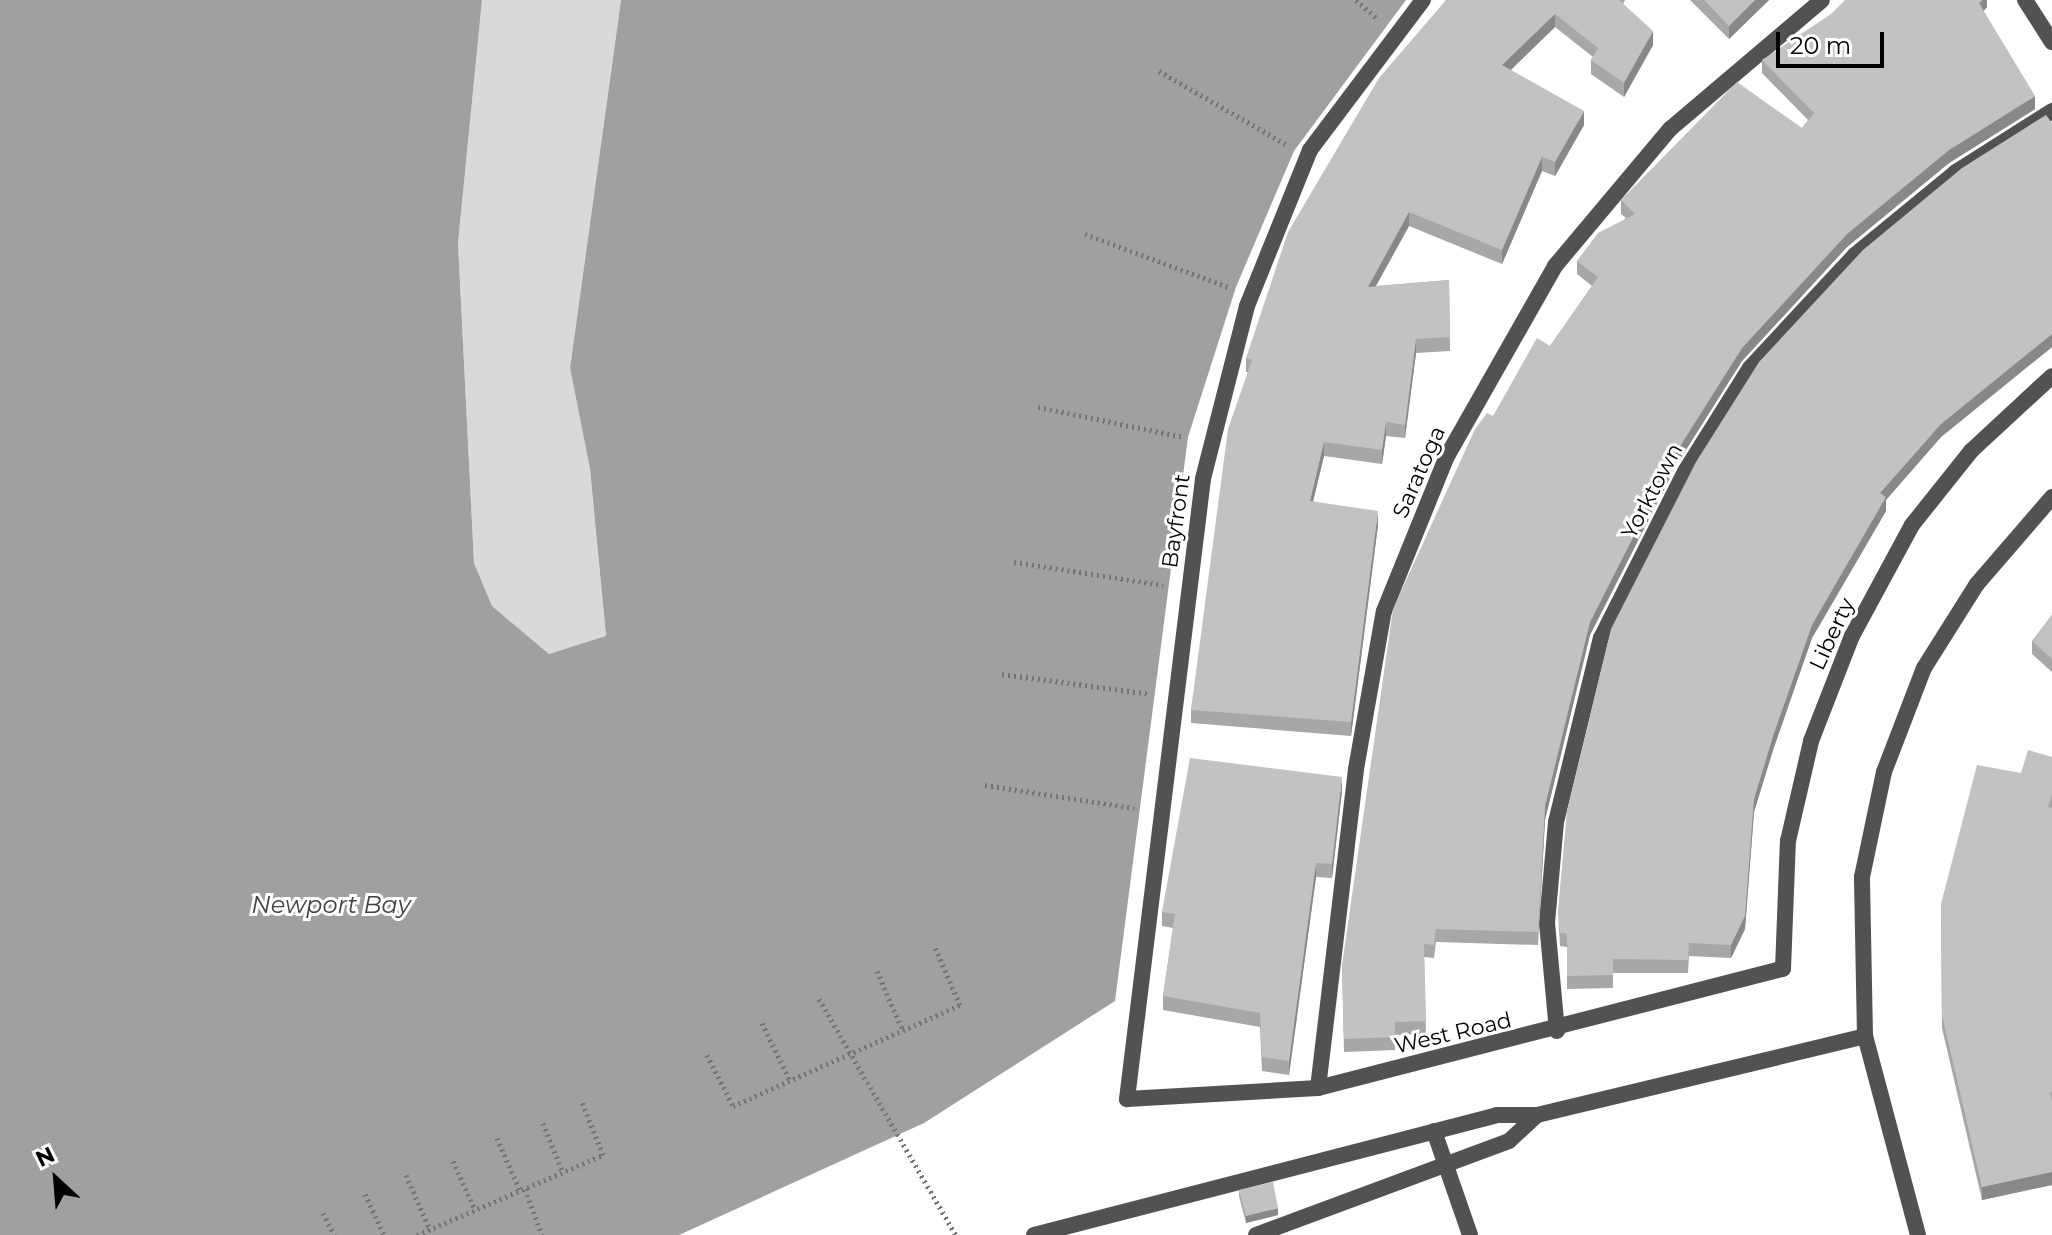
<!DOCTYPE html>
<style>
body{margin:0}
#map{position:relative;width:2052px;height:1235px;overflow:hidden;background:#fff;font-family:Montserrat,sans-serif}
div>[style]{position:absolute}
.green>*{inset:0;background:#d9d9d9}
.water>*{inset:0;background:#a0a0a0}
.path>*{height:5px;margin-top:-2.5px;transform-origin:0;background:repeating-linear-gradient(90deg,#747474 0 2px,transparent 0 6px)}
.service>*{height:16px;margin:-8px;padding:0 8px;transform-origin:8px;border-radius:8px;background:#525252}
.tertiary>*{height:16px;margin:-8px;padding:0 8px;transform-origin:8px;border-radius:8px;background:#525252}
.wall>*{inset:0;background:#a7a7a7}
.shaded-wall>*{inset:0;background:#888}
.building>*{inset:0;background:#c2c2c2}
span{translate:-50% -50%;white-space:nowrap;text-align:center;line-height:1.15;-webkit-text-stroke:6px #fff;paint-order:stroke}
.street-label{font-size:22px;color:#000}
.water-label{font-size:24px;color:#414141;font-style:italic}
.north{position:absolute;left:16px;top:1139px;width:80px;height:80px;-webkit-text-stroke:6px #fff;paint-order:stroke;rotate:334deg;font-size:22px;font-weight:700;line-height:32px;text-align:center;color:#000}
.north::after{content:'';display:block;margin:auto;width:28px;height:36px;background:#000;clip-path:polygon(50% 0,100% 100%,50% 72%,0 100%)}
.scale{position:absolute;left:1776px;top:32px;width:108px;height:36px;box-sizing:border-box;border:4px solid #000;border-top:0;padding-left:10px;font-size:24px;line-height:28px;white-space:nowrap;color:#000;-webkit-text-stroke:6px #fff;paint-order:stroke}
</style>
<div id="map">
<div class="green">
<div style="clip-path:polygon(482px 0,621px 0,570px 368px,590px 469px,606px 637px,549px 654px,492px 606px,474px 563px,458px 243px)"></div>
</div>
<div class="water">
<div style="clip-path:polygon(0 0,482px 0,458px 243px,474px 563px,492px 606px,549px 654px,606px 636px,590px 469px,570px 368px,621px 0,1406px 0,1294px 151px,1236px 287px,1188px 437px,1115px 1001px,924px 1123px,679px 1235px,0 1235px)"></div>
</div>
<div class="path">
<div style="left:1356px;top:0;width:29px;rotate:41deg"></div>
<div style="left:1159px;top:71px;width:148px;rotate:30deg"></div>
<div style="left:1085px;top:234px;width:153px;rotate:20.3deg"></div>
<div style="left:1038px;top:407px;width:149px;rotate:11.6deg"></div>
<div style="left:1014px;top:562px;width:151px;rotate:8.8deg"></div>
<div style="left:1002px;top:674px;width:148px;rotate:7.7deg"></div>
<div style="left:985px;top:785px;width:151px;rotate:8.8deg"></div>
<div style="left:877px;top:971px;width:65px;rotate:66.6deg"></div>
<div style="left:819px;top:999px;width:273px;rotate:59.9deg"></div>
<div style="left:762px;top:1023px;width:64px;rotate:64.2deg"></div>
<div style="left:707px;top:1055px;width:57px;rotate:63deg"></div>
<div style="left:733px;top:1106px;width:248px;rotate:-24deg"></div>
<div style="left:960px;top:1005px;width:65px;rotate:-113.4deg"></div>
<div style="left:543px;top:1123px;width:54px;rotate:68.2deg"></div>
<div style="left:497px;top:1138px;width:58px;rotate:66.5deg"></div>
<div style="left:453px;top:1161px;width:54px;rotate:65.8deg"></div>
<div style="left:406px;top:1175px;width:60px;rotate:66.4deg"></div>
<div style="left:525px;top:1189px;width:49px;rotate:69.7deg"></div>
<div style="left:365px;top:1194px;width:45px;rotate:65.1deg"></div>
<div style="left:323px;top:1213px;width:25px;rotate:63deg"></div>
<div style="left:417px;top:1235px;width:202px;rotate:-23.3deg"></div>
<div style="left:603px;top:1155px;width:57px;rotate:-111.6deg"></div>
</div>
<div class="service">
<div style="left:1423px;top:0;width:188px;rotate:127deg"></div>
<div style="left:1310px;top:150px;width:168px;rotate:112deg"></div>
<div style="left:1247px;top:306px;width:179px;rotate:104.3deg"></div>
<div style="left:1203px;top:479px;width:625px;rotate:96.99deg"></div>
<div style="left:1127px;top:1099px;width:191px;rotate:-3.3deg"></div>
<div style="left:1318px;top:1088px;width:480px;rotate:-14.4deg"></div>
<div style="left:1783px;top:969px;width:128px;rotate:-87.8deg"></div>
<div style="left:1788px;top:841px;width:103px;rotate:-77deg"></div>
<div style="left:1811px;top:741px;width:113px;rotate:-68.7deg"></div>
<div style="left:1852px;top:636px;width:126px;rotate:-61.6deg"></div>
<div style="left:1912px;top:525px;width:95px;rotate:-51.4deg"></div>
<div style="left:1971px;top:451px;width:110px;rotate:-42.8deg"></div>
<div style="left:2025px;top:0;width:50px;rotate:57.3deg"></div>
<div style="left:1557px;top:1031px;width:108px;rotate:-95.3deg"></div>
<div style="left:1547px;top:923px;width:101px;rotate:-84.9deg"></div>
<div style="left:1556px;top:822px;width:189px;rotate:-76.3deg"></div>
<div style="left:1601px;top:638px;width:188px;rotate:-63.2deg"></div>
<div style="left:1686px;top:470px;width:120px;rotate:-57.9deg"></div>
<div style="left:1750px;top:368px;width:154px;rotate:-47.1deg"></div>
<div style="left:1855px;top:255px;width:131px;rotate:-39.4deg"></div>
<div style="left:1956px;top:172px;width:114px;rotate:-32.4deg"></div>
<div style="left:1318px;top:1088px;width:321px;rotate:-83.2deg"></div>
<div style="left:1356px;top:769px;width:160px;rotate:-80deg"></div>
<div style="left:1384px;top:611px;width:165px;rotate:-67.9deg"></div>
<div style="left:1446px;top:458px;width:221px;rotate:-60.4deg"></div>
<div style="left:1555px;top:266px;width:179px;rotate:-50deg"></div>
<div style="left:1670px;top:129px;width:199px;rotate:-40.3deg"></div>
<div style="left:1434px;top:1131px;width:110px;rotate:70.9deg"></div>
<div style="left:1034px;top:1235px;width:478px;rotate:-14.5deg"></div>
<div style="left:1497px;top:1115px;width:40px"></div>
<div style="left:1537px;top:1115px;width:337px;rotate:-13.5deg"></div>
<div style="left:1256px;top:1235px;width:270px;rotate:-20.4deg"></div>
<div style="left:1509px;top:1141px;width:38px;rotate:-43deg"></div>
</div>
<div class="tertiary">
<div style="left:1918px;top:1235px;width:206px;rotate:-104.9deg"></div>
<div style="left:1865px;top:1036px;width:159px;rotate:-91.1deg"></div>
<div style="left:1862px;top:877px;width:107px;rotate:-78.2deg"></div>
<div style="left:1884px;top:772px;width:111px;rotate:-69deg"></div>
<div style="left:1924px;top:668px;width:99px;rotate:-57.8deg"></div>
<div style="left:1977px;top:584px;width:115px;rotate:-49.2deg"></div>
</div>
<div class="wall">
<div style="clip-path:polygon(1446px 0,1625px 0,1623px 4px,1653px 45px,1624px 97px,1591px 74px,1591px 60px,1593px 57px,1555px 27px,1511px 70px,1584px 125px,1555px 176px,1542px 171px,1502px 264px,1409px 226px,1376px 286px,1449px 280px,1450px 351px,1416px 353px,1405px 438px,1386px 436px,1382px 464px,1324px 456px,1313px 501px,1378px 525px,1351px 736px,1191px 723px,1191px 710px,1248px 372px,1246px 372px,1246px 358px)"></div>
<div style="clip-path:polygon(1690px 0,1769px 0,1729px 39px)"></div>
<div style="clip-path:polygon(1987px 0,1987px 7px,1983px 11px,2035px 109px,1949px 163px,1847px 247px,1742px 361px,1677px 464px,1590px 635px,1545px 820px,1538px 945px,1436px 942px,1434px 958px,1424px 957px,1426px 1034px,1395px 1035px,1395px 1050px,1344px 1052px,1342px 965px,1493px 416px,1550px 346px,1592px 286px,1577px 274px,1577px 261px,1626px 218px,1621px 214px,1621px 200px,1802px 128px,1808px 120px,1762px 73px,1762px 60px)"></div>
<div style="clip-path:polygon(2052px 123px,2052px 347px,1941px 437px,1886px 500px,1886px 511px,1812px 638px,1773px 750px,1754px 812px,1745px 929px,1731px 958px,1689px 956px,1688px 973px,1613px 973px,1613px 988px,1567px 989px,1567px 947px,1560px 946px,1558px 910px)"></div>
<div style="clip-path:polygon(2052px 615px,2052px 672px,2032px 654px,2032px 641px)"></div>
<div style="clip-path:polygon(2052px 757px,2052px 1185px,1982px 1200px,1942px 1028px,1941px 904px,2021px 773px)"></div>
<div style="clip-path:polygon(1342px 791px,1332px 878px,1316px 877px,1289px 1075px,1262px 1071px,1260px 1027px,1163px 1010px,1163px 996px,1173px 928px,1162px 926px,1162px 912px)"></div>
<div style="clip-path:polygon(1239px 1190px,1278px 1215px,1246px 1223px,1239px 1196px)"></div>
</div>
<div class="shaded-wall">
<div style="clip-path:polygon(1755px 0,1769px 0,1729px 39px,1729px 26px)"></div>
<div style="clip-path:polygon(1982px 0,1987px 0,1987px 7px,1979px 17px,1979px 3px)"></div>
<div style="clip-path:polygon(1555px 14px,1555px 27px,1502px 78px,1502px 65px)"></div>
<div style="clip-path:polygon(1653px 31px,1653px 45px,1624px 97px,1624px 83px)"></div>
<div style="clip-path:polygon(2035px 96px,2035px 109px,1949px 163px,1847px 247px,1742px 361px,1677px 464px,1590px 635px,1545px 820px,1538px 945px,1545px 806px,1590px 622px,1677px 451px,1742px 348px,1847px 234px,1949px 150px)"></div>
<div style="clip-path:polygon(1584px 111px,1584px 125px,1555px 176px,1555px 162px)"></div>
<div style="clip-path:polygon(1542px 157px,1542px 171px,1502px 264px,1502px 250px)"></div>
<div style="clip-path:polygon(1409px 212px,1409px 226px,1368px 300px,1368px 287px)"></div>
<div style="clip-path:polygon(2052px 334px,2052px 347px,1941px 437px,1886px 500px,1886px 511px,1812px 638px,1773px 750px,1754px 812px,1745px 929px,1731px 958px,1731px 945px,1754px 799px,1773px 736px,1812px 625px,1880px 493px,1941px 424px)"></div>
<div style="clip-path:polygon(1416px 339px,1416px 353px,1405px 438px,1405px 425px)"></div>
<div style="clip-path:polygon(1386px 422px,1386px 436px,1382px 464px,1382px 450px)"></div>
<div style="clip-path:polygon(1324px 442px,1324px 456px,1310px 514px,1310px 501px)"></div>
<div style="clip-path:polygon(1378px 511px,1378px 525px,1351px 736px,1351px 722px)"></div>
<div style="clip-path:polygon(1342px 777px,1342px 791px,1332px 878px,1332px 864px)"></div>
<div style="clip-path:polygon(1316px 863px,1316px 877px,1289px 1075px,1289px 1061px)"></div>
<div style="clip-path:polygon(2052px 1172px,2052px 1185px,1982px 1200px,1982px 1187px)"></div>
<div style="clip-path:polygon(1278px 1208px,1278px 1215px,1246px 1223px,1246px 1216px)"></div>
</div>
<div class="building">
<div style="clip-path:polygon(1446px 0,1619px 0,1653px 31px,1624px 83px,1591px 60px,1598px 48px,1555px 14px,1502px 65px,1584px 111px,1555px 162px,1542px 157px,1502px 250px,1409px 212px,1368px 287px,1449px 280px,1450px 337px,1416px 339px,1405px 425px,1386px 422px,1382px 450px,1324px 442px,1310px 501px,1378px 511px,1351px 722px,1191px 710px,1228px 429px,1252px 360px,1246px 358px,1288px 232px,1379px 78px)"></div>
<div style="clip-path:polygon(1704px 0,1755px 0,1729px 26px)"></div>
<div style="clip-path:polygon(1845px 0,1982px 0,1979px 3px,2035px 96px,1949px 150px,1847px 234px,1742px 348px,1677px 451px,1590px 622px,1545px 806px,1538px 932px,1436px 929px,1434px 945px,1424px 944px,1426px 1021px,1395px 1022px,1395px 1037px,1344px 1039px,1342px 965px,1393px 609px,1475px 429px,1487px 413px,1493px 416px,1537px 338px,1550px 346px,1598px 277px,1577px 261px,1598px 233px,1635px 214px,1621px 200px,1737px 82px,1802px 128px,1814px 113px,1762px 60px,1831px 14px)"></div>
<div style="clip-path:polygon(2046px 115px,2052px 123px,2052px 334px,1941px 424px,1880px 493px,1886px 497px,1812px 625px,1773px 736px,1754px 799px,1745px 916px,1731px 945px,1689px 943px,1688px 960px,1613px 959px,1613px 975px,1567px 976px,1567px 934px,1560px 933px,1558px 910px,1567px 811px,1611px 629px,1696px 462px,1759px 362px,1863px 250px,1962px 168px)"></div>
<div style="clip-path:polygon(2052px 615px,2052px 659px,2032px 641px)"></div>
<div style="clip-path:polygon(2028px 750px,2052px 757px,2052px 794px,2048px 807px,2052px 808px,2052px 1092px,2050px 1092px,2052px 1102px,2052px 1172px,1982px 1187px,1942px 1015px,1941px 904px,1977px 765px,2021px 773px)"></div>
<div style="clip-path:polygon(1190px 758px,1342px 777px,1332px 864px,1316px 863px,1289px 1061px,1262px 1057px,1260px 1013px,1163px 996px,1175px 914px,1162px 912px)"></div>
<div style="clip-path:polygon(1273px 1182px,1278px 1208px,1246px 1216px,1239px 1190px)"></div>
</div>
<div class="street-label">
<span style="left:1419px;top:472px;rotate:-66deg">Saratoga</span>
<span style="left:1652px;top:491px;rotate:-62deg">Yorktown</span>
<span style="left:1176px;top:521px;rotate:-82deg">Bayfront</span>
<span style="left:1832px;top:634px;rotate:-65deg">Liberty</span>
<span style="left:1453px;top:1033px;rotate:-13deg">West Road</span>
</div>
<div class="water-label">
<span style="left:331px;top:905px">Newport Bay</span>
</div>
<div class="north">N</div>
<div class="scale">20 m</div>
</div>
